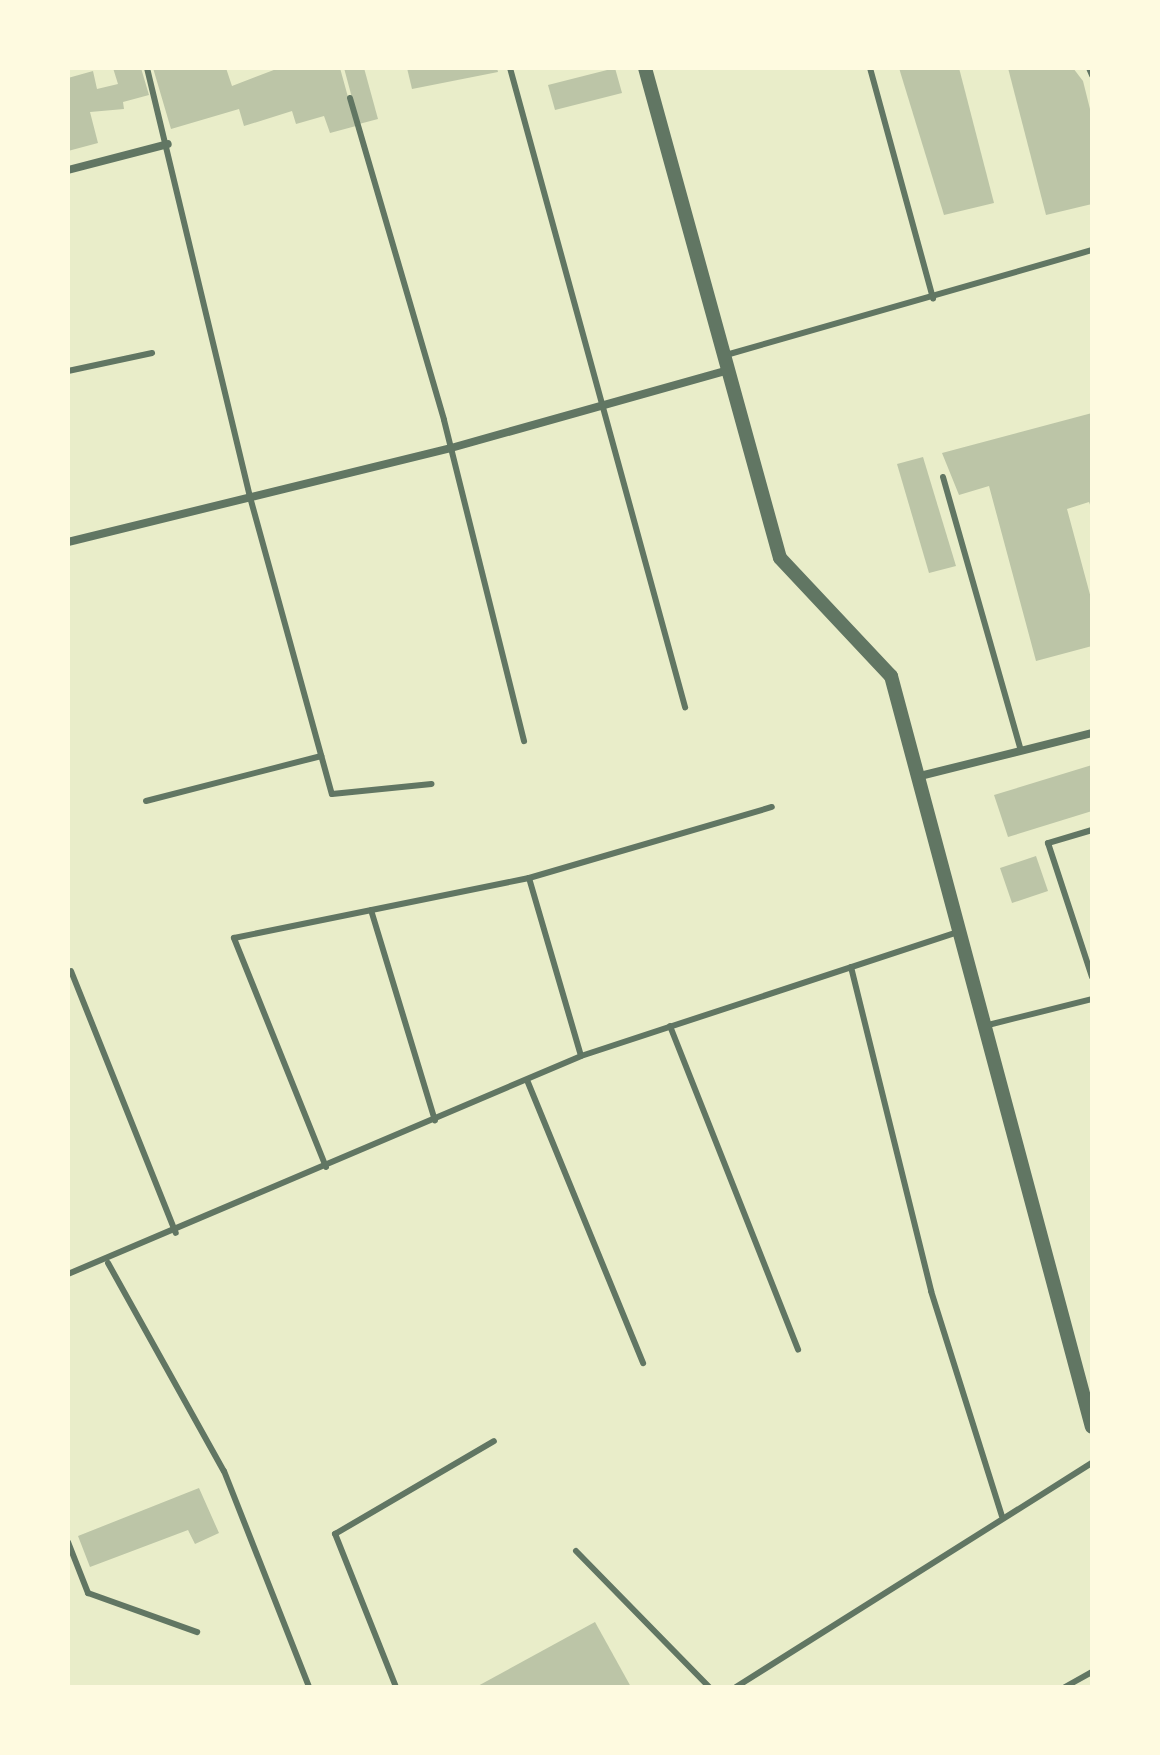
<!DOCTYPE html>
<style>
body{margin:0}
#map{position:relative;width:1160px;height:1755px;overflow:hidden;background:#e9edc9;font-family:Commissioner,sans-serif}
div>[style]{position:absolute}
.building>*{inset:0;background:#bcc5a7}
.service>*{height:6px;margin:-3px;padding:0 3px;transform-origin:3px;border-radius:3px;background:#617663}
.minor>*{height:8px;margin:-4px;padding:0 4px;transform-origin:4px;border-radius:4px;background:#617663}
.tertiary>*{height:14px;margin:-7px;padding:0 7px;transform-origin:7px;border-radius:7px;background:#617663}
span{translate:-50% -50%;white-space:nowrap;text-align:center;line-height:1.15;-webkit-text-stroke:8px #fefae0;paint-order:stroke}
.frame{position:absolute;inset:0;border:70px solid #fefae0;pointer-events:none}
</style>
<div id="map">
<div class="building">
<div style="clip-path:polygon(113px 68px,141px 68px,149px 95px,123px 102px,124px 109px,90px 112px,98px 143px,68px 151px,68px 78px,93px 71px,97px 89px,118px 84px)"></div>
<div style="clip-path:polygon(153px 68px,226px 68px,232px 86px,279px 68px,340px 68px,356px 126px,330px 133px,324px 116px,296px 124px,292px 111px,244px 126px,239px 109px,171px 129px)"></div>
<div style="clip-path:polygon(344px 68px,364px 68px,378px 119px,359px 124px)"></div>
<div style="clip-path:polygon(407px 68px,497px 68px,498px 72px,412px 89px)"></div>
<div style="clip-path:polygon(615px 68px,622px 93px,555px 110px,548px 85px)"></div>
<div style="clip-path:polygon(899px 68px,959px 68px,994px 203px,944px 215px)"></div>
<div style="clip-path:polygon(1008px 68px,1073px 68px,1083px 81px,1092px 117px,1092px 204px,1046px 215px)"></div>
<div style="clip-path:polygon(1092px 413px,1092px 510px,1089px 502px,1067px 509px,1092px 602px,1092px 646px,1036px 661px,989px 486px,959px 495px,942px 453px)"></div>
<div style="clip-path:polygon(923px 457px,956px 566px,929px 573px,897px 464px)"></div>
<div style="clip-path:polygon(1092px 765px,1092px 811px,1008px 837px,994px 795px)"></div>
<div style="clip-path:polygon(1036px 856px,1048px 891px,1012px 903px,1000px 868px)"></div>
<div style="clip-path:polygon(199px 1488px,219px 1533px,195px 1544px,188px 1530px,90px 1567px,78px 1536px)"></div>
<div style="clip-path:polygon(595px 1622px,631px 1687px,476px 1687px)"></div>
</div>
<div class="service">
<div style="left:147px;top:68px;width:441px;rotate:76.5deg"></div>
<div style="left:250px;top:497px;width:308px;rotate:74.6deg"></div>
<div style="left:332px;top:794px;width:100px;rotate:-5.8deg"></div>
<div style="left:510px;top:68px;width:663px;rotate:74.68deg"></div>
<div style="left:870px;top:68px;width:239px;rotate:74.7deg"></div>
<div style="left:1089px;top:68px;width:8px;rotate:67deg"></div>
<div style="left:350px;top:98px;width:335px;rotate:73.7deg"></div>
<div style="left:444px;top:420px;width:331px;rotate:76deg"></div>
<div style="left:726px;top:355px;width:381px;rotate:-16deg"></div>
<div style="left:68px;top:371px;width:86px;rotate:-12.1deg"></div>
<div style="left:943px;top:477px;width:284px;rotate:74.1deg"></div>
<div style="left:146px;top:801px;width:181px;rotate:-14.4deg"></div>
<div style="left:1092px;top:830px;width:46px;rotate:163.5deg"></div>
<div style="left:1048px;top:843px;width:141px;rotate:71.8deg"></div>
<div style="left:529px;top:878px;width:185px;rotate:73.7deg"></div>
<div style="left:371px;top:910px;width:220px;rotate:73.1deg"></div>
<div style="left:851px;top:967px;width:334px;rotate:76.1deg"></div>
<div style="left:931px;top:1291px;width:236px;rotate:72.5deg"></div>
<div style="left:71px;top:971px;width:282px;rotate:68.2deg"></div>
<div style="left:670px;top:1026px;width:348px;rotate:68.4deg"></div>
<div style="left:984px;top:1026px;width:111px;rotate:-14deg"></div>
<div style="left:527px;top:1080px;width:306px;rotate:67.7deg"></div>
<div style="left:326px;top:1167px;width:247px;rotate:-111.9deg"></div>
<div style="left:234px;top:938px;width:301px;rotate:-11.5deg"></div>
<div style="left:529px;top:878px;width:253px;rotate:-16.3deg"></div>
<div style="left:108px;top:1263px;width:238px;rotate:60.9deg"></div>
<div style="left:224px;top:1471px;width:232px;rotate:68.5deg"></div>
<div style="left:68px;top:1274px;width:557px;rotate:-23.02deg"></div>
<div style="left:581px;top:1056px;width:398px;rotate:-18.2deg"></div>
<div style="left:68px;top:1542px;width:55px;rotate:68.6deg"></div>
<div style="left:88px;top:1593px;width:116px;rotate:19.7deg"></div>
<div style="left:576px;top:1551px;width:190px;rotate:45.6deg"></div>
<div style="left:396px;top:1687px;width:165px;rotate:-111.7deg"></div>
<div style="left:335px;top:1534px;width:184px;rotate:-30.3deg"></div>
<div style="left:736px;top:1687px;width:421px;rotate:-32.2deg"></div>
<div style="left:1065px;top:1687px;width:31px;rotate:-29deg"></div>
</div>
<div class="minor">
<div style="left:68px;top:170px;width:103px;rotate:-14.6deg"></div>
<div style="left:68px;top:542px;width:394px;rotate:-13.8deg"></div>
<div style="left:451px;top:448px;width:288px;rotate:-15.7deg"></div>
<div style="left:916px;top:777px;width:181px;rotate:-14deg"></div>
</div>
<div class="tertiary">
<div style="left:645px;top:68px;width:508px;rotate:74.6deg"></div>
<div style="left:780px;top:558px;width:162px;rotate:46.8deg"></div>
<div style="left:891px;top:676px;width:777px;rotate:75.02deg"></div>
</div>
<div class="frame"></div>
</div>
